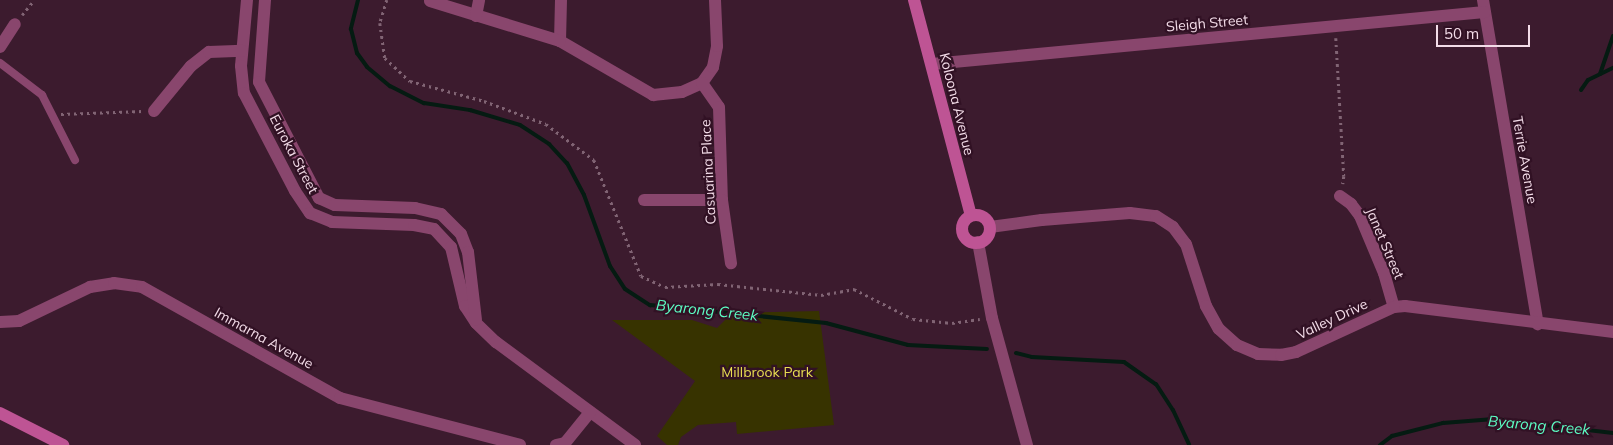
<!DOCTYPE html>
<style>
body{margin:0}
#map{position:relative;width:1613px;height:445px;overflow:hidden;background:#3c1b2e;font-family:Mulish,sans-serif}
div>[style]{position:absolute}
.green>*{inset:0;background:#373300}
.stream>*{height:4px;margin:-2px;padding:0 2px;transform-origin:2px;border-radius:2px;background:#051b12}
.path>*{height:2.5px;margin-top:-1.25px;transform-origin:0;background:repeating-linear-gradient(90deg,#816474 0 2.5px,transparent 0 6.5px)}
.lane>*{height:8px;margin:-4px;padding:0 4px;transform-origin:4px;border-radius:4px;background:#89466d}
.street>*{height:12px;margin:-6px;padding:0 6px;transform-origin:6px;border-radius:6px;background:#89466d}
.secondary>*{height:12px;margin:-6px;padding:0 6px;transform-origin:6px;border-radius:6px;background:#be5494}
.secondary>.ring{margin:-6px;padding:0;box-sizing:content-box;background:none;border:12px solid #be5494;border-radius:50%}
span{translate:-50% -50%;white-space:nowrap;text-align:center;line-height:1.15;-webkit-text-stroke:4.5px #311124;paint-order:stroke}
.street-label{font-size:14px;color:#f3dce8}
.park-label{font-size:14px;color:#e8de51}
.water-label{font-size:15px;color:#5dffc5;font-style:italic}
.scale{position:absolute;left:1436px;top:25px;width:94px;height:22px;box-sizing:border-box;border:2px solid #f3dce8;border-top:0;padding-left:6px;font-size:15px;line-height:18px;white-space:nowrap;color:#f3dce8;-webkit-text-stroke:4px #311124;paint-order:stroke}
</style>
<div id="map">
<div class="green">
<div style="clip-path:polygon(819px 311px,834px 425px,737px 434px,736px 422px,698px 425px,681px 437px,678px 445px,667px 445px,657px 436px,695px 381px,612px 320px,692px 320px,717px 328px,732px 313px)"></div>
</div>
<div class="stream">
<div style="left:358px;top:0;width:30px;rotate:104deg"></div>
<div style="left:351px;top:29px;width:25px;rotate:76deg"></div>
<div style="left:357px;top:53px;width:17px;rotate:54deg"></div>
<div style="left:367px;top:67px;width:30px;rotate:40deg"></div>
<div style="left:390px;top:86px;width:38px;rotate:27deg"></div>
<div style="left:424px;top:103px;width:47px;rotate:8.7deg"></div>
<div style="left:470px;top:110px;width:52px;rotate:16.7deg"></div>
<div style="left:520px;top:125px;width:35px;rotate:33deg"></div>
<div style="left:549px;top:144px;width:26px;rotate:47deg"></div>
<div style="left:567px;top:163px;width:36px;rotate:62deg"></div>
<div style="left:584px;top:195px;width:76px;rotate:69.9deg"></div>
<div style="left:610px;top:266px;width:27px;rotate:57deg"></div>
<div style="left:625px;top:289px;width:30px;rotate:33deg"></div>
<div style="left:650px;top:305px;width:177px;rotate:5.8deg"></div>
<div style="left:826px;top:323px;width:85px;rotate:15deg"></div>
<div style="left:908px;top:345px;width:79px;rotate:2.9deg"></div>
<div style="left:1600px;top:74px;width:40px;rotate:-71.1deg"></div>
<div style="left:1581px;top:90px;width:12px;rotate:-55deg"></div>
<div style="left:1588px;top:80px;width:28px;rotate:-26deg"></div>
<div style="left:1016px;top:353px;width:16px;rotate:14deg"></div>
<div style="left:1032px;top:357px;width:92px;rotate:3.1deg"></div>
<div style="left:1124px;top:362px;width:39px;rotate:35deg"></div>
<div style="left:1156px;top:384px;width:31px;rotate:57deg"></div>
<div style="left:1173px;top:410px;width:38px;rotate:65deg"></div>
<div style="left:1380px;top:445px;width:15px;rotate:-37deg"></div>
<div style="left:1392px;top:436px;width:53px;rotate:-14.3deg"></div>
<div style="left:1443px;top:423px;width:51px;rotate:-4.5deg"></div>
<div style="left:1494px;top:419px;width:120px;rotate:6.7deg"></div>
</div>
<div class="path">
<div style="left:387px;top:0;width:24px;rotate:107deg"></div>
<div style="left:380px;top:23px;width:35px;rotate:82deg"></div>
<div style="left:385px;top:58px;width:34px;rotate:43deg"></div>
<div style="left:410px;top:81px;width:77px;rotate:15.1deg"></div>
<div style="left:484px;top:101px;width:66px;rotate:20.4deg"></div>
<div style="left:546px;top:124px;width:60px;rotate:36.9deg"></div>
<div style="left:594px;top:160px;width:125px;rotate:67.9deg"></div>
<div style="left:641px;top:276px;width:26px;rotate:25deg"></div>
<div style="left:665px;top:287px;width:53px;rotate:-3.2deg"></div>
<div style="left:718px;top:284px;width:104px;rotate:6.1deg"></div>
<div style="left:821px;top:295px;width:34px;rotate:-10deg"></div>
<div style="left:854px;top:289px;width:66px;rotate:27deg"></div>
<div style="left:913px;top:319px;width:39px;rotate:6deg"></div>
<div style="left:952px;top:323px;width:28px;rotate:-8deg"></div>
<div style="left:22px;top:15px;width:19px;rotate:-51deg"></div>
<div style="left:1336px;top:38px;width:138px;rotate:86.7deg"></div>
<div style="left:1344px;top:176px;width:8px;rotate:97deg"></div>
<div style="left:61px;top:114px;width:82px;rotate:-2.1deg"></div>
</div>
<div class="lane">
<div style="left:0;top:63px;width:53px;rotate:37.3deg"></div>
<div style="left:42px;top:95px;width:73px;rotate:63.1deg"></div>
</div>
<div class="street">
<div style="left:247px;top:0;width:66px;rotate:95.2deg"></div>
<div style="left:241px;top:66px;width:27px;rotate:84deg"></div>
<div style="left:244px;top:93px;width:110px;rotate:62.5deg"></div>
<div style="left:295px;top:191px;width:27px;rotate:56deg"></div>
<div style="left:310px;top:213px;width:24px;rotate:22deg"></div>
<div style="left:332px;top:222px;width:82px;rotate:2.1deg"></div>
<div style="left:414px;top:225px;width:20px;rotate:11deg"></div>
<div style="left:434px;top:229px;width:25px;rotate:47deg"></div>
<div style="left:451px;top:247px;width:61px;rotate:76.7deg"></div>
<div style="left:465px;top:306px;width:20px;rotate:57deg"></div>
<div style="left:476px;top:323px;width:28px;rotate:44deg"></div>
<div style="left:496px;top:342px;width:173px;rotate:36.5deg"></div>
<div style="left:265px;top:0;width:82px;rotate:94.2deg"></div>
<div style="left:259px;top:82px;width:131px;rotate:62.7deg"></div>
<div style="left:319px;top:198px;width:17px;rotate:24deg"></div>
<div style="left:335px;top:205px;width:80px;rotate:2.1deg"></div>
<div style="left:415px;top:208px;width:27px;rotate:13deg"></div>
<div style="left:441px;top:214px;width:28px;rotate:45deg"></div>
<div style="left:461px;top:234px;width:19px;rotate:69deg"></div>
<div style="left:468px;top:252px;width:68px;rotate:83.3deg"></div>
<div style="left:561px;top:0;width:41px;rotate:91.4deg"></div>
<div style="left:560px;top:41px;width:108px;rotate:30.1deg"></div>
<div style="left:653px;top:95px;width:29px;rotate:-6deg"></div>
<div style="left:682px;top:92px;width:22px;rotate:-24deg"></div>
<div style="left:702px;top:83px;width:19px;rotate:-55deg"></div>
<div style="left:713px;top:67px;width:21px;rotate:-79deg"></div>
<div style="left:717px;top:46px;width:46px;rotate:-92.5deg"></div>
<div style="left:1483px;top:0;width:329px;rotate:80.4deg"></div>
<div style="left:430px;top:1px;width:136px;rotate:17.1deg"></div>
<div style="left:476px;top:16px;width:16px;rotate:-79deg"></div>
<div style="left:0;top:47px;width:27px;rotate:-57deg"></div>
<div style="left:932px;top:64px;width:555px;rotate:-5.37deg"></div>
<div style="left:702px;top:83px;width:29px;rotate:55deg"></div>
<div style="left:719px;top:107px;width:93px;rotate:88.2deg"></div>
<div style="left:722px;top:200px;width:64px;rotate:81.9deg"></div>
<div style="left:154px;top:111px;width:58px;rotate:-50.6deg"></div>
<div style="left:191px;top:66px;width:23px;rotate:-38deg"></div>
<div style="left:209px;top:52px;width:33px;rotate:-2deg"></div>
<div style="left:1340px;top:196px;width:14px;rotate:36deg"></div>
<div style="left:1351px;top:204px;width:15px;rotate:53deg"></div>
<div style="left:1360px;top:216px;width:62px;rotate:67.2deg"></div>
<div style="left:1384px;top:273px;width:35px;rotate:74deg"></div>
<div style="left:644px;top:200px;width:78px"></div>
<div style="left:990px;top:227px;width:52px;rotate:-7.7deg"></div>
<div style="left:1042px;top:220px;width:88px;rotate:-4.5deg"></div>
<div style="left:1130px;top:213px;width:26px;rotate:7deg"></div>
<div style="left:1156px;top:216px;width:20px;rotate:33deg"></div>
<div style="left:1173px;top:227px;width:21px;rotate:53deg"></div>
<div style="left:1186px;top:244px;width:65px;rotate:72.1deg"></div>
<div style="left:1206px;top:306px;width:26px;rotate:61deg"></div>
<div style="left:1219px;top:329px;width:24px;rotate:42deg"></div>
<div style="left:1237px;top:345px;width:23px;rotate:23deg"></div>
<div style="left:1258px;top:354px;width:23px;rotate:2deg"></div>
<div style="left:1281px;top:355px;width:15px;rotate:-11deg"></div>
<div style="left:1296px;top:352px;width:108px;rotate:-24.7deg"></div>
<div style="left:1394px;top:307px;width:11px;rotate:-5deg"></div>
<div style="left:1405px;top:306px;width:210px;rotate:7.1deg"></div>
<div style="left:978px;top:242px;width:77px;rotate:79.6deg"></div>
<div style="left:992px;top:318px;width:132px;rotate:74.6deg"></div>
<div style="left:0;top:322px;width:19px;rotate:-3deg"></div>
<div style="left:19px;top:321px;width:79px;rotate:-25.6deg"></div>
<div style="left:90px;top:287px;width:24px;rotate:-9deg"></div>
<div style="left:114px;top:283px;width:28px;rotate:8deg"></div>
<div style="left:142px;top:287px;width:227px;rotate:29.3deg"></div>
<div style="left:340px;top:398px;width:186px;rotate:14.6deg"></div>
<div style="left:556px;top:445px;width:9px;rotate:-13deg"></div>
<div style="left:565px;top:443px;width:40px;rotate:-51deg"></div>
</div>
<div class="secondary">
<div style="left:914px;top:0;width:223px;rotate:75.2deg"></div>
<div class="ring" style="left:962px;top:215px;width:16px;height:16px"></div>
<div style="left:0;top:413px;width:71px;rotate:26.9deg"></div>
</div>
<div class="street-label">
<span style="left:1207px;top:23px;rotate:-5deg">Sleigh Street</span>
<span style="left:957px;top:104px;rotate:76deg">Koloona Avenue</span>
<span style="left:294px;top:154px;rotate:62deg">Euroka Street</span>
<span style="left:1525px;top:160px;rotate:80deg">Terrie Avenue</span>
<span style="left:708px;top:172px;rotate:-93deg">Casuarina Place</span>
<span style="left:1385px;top:243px;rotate:67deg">Janet Street</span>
<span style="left:1332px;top:319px;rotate:-25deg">Valley Drive</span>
<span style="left:264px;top:338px;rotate:29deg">Immarna Avenue</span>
</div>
<div class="park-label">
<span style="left:767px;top:372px">Millbrook Park</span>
</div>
<div class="water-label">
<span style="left:707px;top:310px;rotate:6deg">Byarong Creek</span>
<span style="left:1539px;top:425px;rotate:5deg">Byarong Creek</span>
</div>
<div class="scale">50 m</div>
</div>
